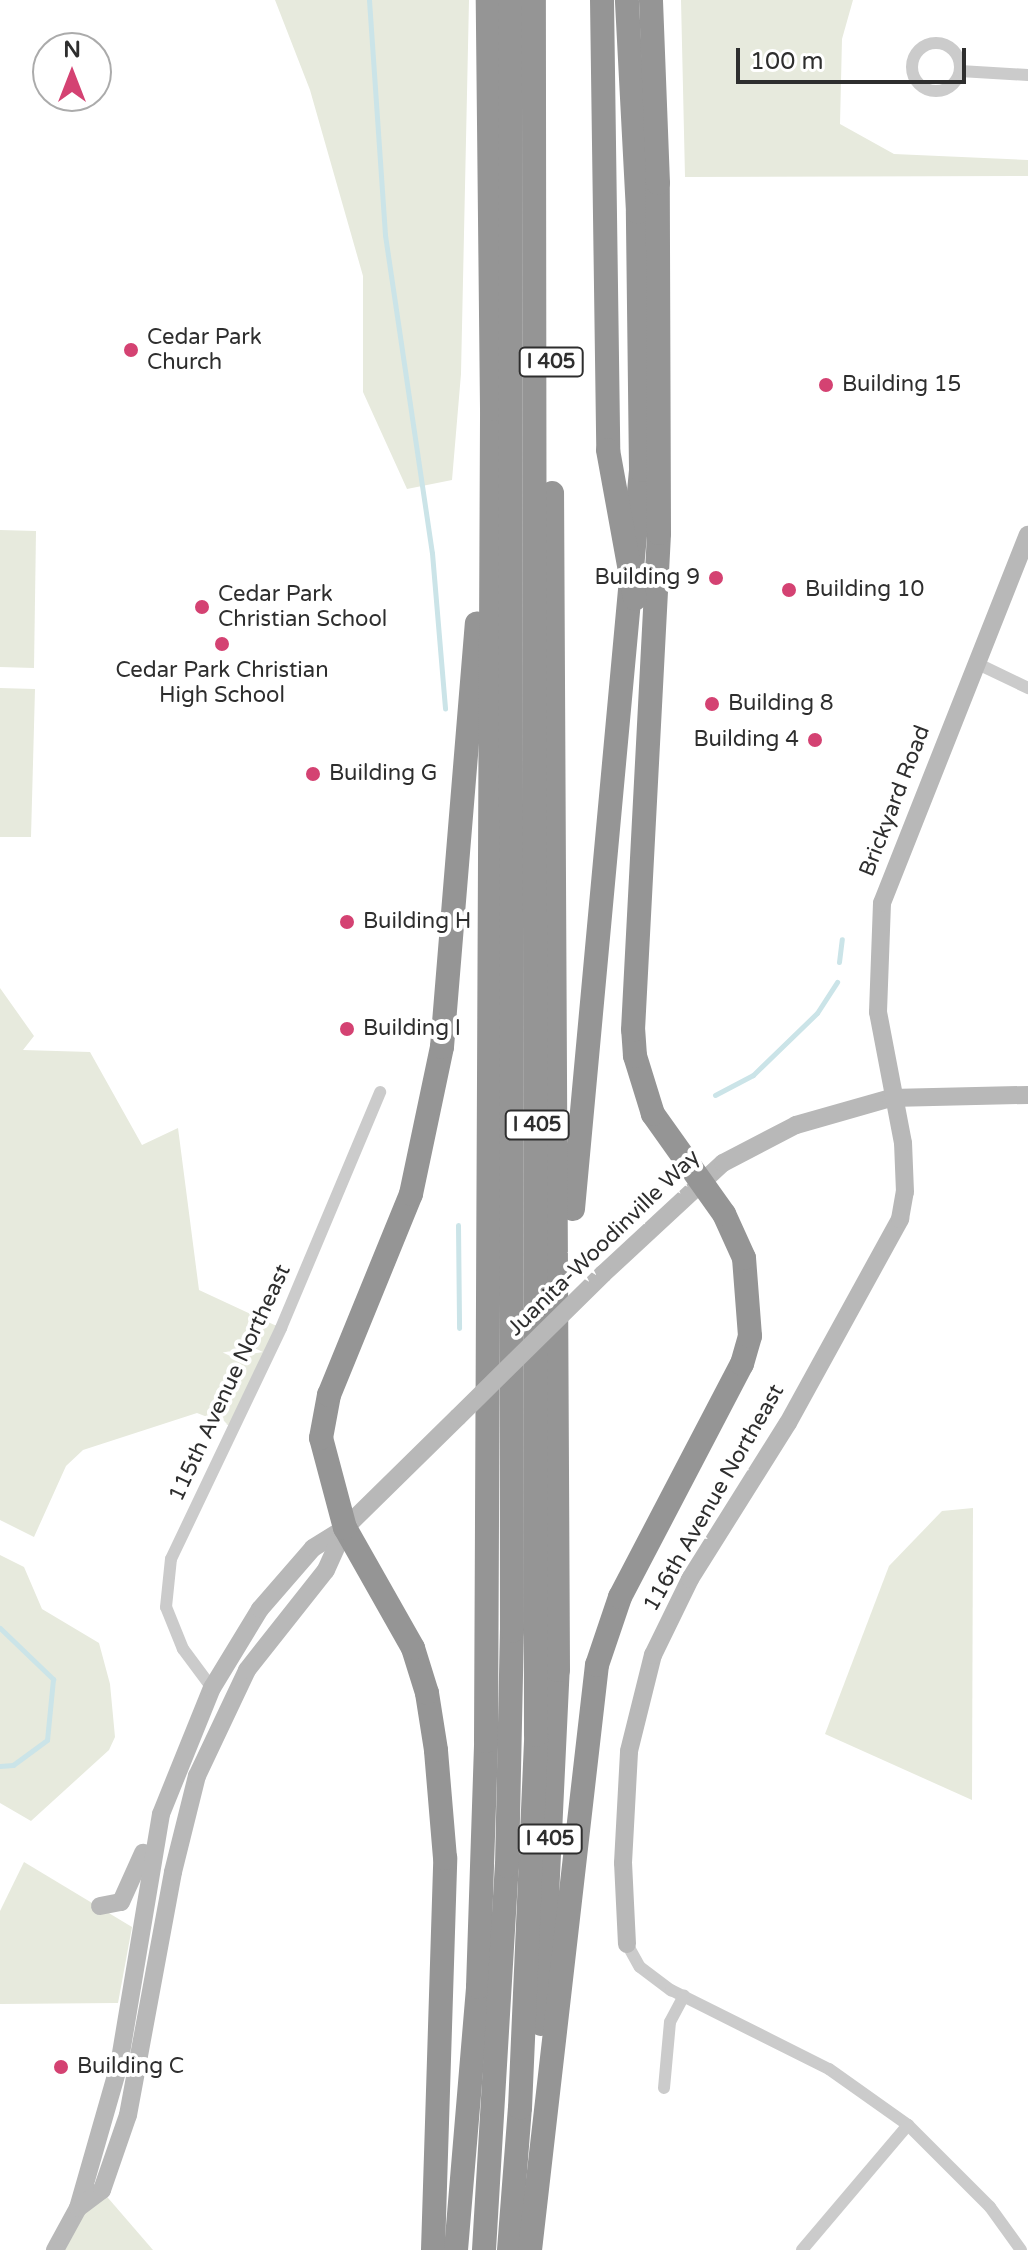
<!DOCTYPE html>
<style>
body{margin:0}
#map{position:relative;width:1028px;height:2250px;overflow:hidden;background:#fff;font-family:"Varela Round",sans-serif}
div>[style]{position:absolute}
.green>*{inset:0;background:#e7eadd}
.stream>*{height:5px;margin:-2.5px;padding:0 2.5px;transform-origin:2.5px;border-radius:2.5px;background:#cbe4e8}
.street>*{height:12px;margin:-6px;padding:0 6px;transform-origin:6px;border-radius:6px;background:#cbcbcb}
.street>.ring{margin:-6px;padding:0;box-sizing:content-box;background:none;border:12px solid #cbcbcb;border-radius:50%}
.secondary>*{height:18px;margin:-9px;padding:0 9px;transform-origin:9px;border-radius:9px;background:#b8b8b8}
.highway>*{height:24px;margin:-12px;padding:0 12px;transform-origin:12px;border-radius:12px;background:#959595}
.secondary-bridge>*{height:18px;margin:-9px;padding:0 9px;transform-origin:9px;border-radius:9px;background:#b8b8b8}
.highway-bridge>*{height:24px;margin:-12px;padding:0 12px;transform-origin:12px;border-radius:12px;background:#959595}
.dots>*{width:22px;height:22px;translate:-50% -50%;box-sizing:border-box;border:4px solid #fff;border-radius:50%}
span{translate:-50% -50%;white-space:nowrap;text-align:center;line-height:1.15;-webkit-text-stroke:8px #fff;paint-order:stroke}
.shield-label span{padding:2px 6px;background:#fff;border:2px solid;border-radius:6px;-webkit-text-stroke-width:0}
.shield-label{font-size:20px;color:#2e2e2e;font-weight:700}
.poi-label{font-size:22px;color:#2e2e2e}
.left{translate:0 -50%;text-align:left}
.right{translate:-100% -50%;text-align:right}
.street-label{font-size:22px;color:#2e2e2e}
.north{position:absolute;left:32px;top:32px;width:80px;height:80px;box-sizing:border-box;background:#fff;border:2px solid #ababab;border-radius:50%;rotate:0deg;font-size:22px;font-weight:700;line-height:32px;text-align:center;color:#2e2e2e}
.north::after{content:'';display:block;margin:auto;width:28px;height:36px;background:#d44272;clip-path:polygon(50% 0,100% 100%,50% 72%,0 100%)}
.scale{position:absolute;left:736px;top:48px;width:230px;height:36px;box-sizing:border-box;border:4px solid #2e2e2e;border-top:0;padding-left:10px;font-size:24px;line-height:28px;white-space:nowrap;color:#2e2e2e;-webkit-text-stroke:6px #fff;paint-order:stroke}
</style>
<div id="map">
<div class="green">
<div style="clip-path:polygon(275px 0,469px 0,461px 374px,452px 480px,407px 489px,363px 392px,363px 276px,310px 90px)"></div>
<div style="clip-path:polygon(681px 0,853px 0,842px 39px,840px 124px,894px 154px,1028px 160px,1028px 176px,685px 177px)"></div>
<div style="clip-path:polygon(0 530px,36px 531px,34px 668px,0 667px)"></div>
<div style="clip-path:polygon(0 688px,35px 689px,31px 837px,0 837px)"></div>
<div style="clip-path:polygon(0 988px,34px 1036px,23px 1050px,90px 1052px,142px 1145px,178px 1128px,199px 1290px,281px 1328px,233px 1427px,197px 1413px,83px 1450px,66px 1466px,34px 1537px,0 1520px)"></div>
<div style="clip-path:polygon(973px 1508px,972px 1800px,825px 1734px,889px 1566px,942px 1511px)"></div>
<div style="clip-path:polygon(0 1555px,24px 1567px,42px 1609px,99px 1643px,110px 1684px,115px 1737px,109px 1750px,31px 1821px,0 1803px)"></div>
<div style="clip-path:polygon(24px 1862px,132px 1927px,118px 2003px,0 2004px,0 1911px)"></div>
<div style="clip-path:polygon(96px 2184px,153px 2250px,57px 2250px)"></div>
</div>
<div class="stream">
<div style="left:369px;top:0;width:236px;rotate:86.1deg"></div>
<div style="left:385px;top:235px;width:321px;rotate:81.6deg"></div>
<div style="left:432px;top:553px;width:156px;rotate:85.2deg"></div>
<div style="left:839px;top:962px;width:23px;rotate:-83deg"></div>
<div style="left:715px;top:1095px;width:43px;rotate:-27.8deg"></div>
<div style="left:753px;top:1075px;width:89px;rotate:-44.1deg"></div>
<div style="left:817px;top:1013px;width:37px;rotate:-57deg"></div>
<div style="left:458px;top:1225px;width:103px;rotate:89.4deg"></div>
<div style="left:0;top:1628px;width:74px;rotate:43.9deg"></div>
<div style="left:53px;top:1679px;width:61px;rotate:95.6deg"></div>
<div style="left:47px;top:1740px;width:42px;rotate:143.7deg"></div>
<div style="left:13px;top:1765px;width:13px;rotate:176deg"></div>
</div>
<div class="street">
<div class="ring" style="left:912px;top:43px;width:36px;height:36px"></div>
<div style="left:960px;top:71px;width:68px;rotate:3.4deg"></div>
<div style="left:976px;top:663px;width:58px;rotate:25.7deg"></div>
<div style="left:212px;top:1688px;width:49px;rotate:-126.6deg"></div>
<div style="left:183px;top:1649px;width:45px;rotate:-112deg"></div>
<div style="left:166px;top:1607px;width:48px;rotate:-84.1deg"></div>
<div style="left:171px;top:1559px;width:256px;rotate:-64.5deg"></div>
<div style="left:281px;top:1328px;width:256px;rotate:-67.2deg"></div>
<div style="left:627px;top:1944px;width:26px;rotate:61deg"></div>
<div style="left:640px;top:1967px;width:39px;rotate:37deg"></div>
<div style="left:671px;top:1990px;width:177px;rotate:26.6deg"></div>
<div style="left:829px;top:2069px;width:97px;rotate:35.3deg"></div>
<div style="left:908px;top:2125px;width:116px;rotate:45deg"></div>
<div style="left:990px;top:2207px;width:53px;rotate:54.2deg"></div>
<div style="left:664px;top:2088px;width:66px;rotate:-84.8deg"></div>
<div style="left:670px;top:2022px;width:30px;rotate:-62deg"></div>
<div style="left:802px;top:2250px;width:164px;rotate:-49.7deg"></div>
</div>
<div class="secondary">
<div style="left:603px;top:1274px;width:163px;rotate:-42.8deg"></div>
<div style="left:723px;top:1163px;width:82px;rotate:-27.5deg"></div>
<div style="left:796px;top:1125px;width:99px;rotate:-15.9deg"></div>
<div style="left:891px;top:1098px;width:137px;rotate:-1.3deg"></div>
<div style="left:100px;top:1906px;width:21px;rotate:-11deg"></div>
<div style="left:121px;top:1902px;width:54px;rotate:-65.8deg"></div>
<div style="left:627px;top:1944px;width:81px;rotate:-92.8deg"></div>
<div style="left:623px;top:1863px;width:112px;rotate:-86.9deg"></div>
<div style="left:629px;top:1751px;width:99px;rotate:-76deg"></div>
<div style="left:653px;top:1655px;width:85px;rotate:-64deg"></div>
<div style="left:690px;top:1579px;width:184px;rotate:-57.9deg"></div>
<div style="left:788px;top:1423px;width:233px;rotate:-61.2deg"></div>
<div style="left:900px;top:1219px;width:27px;rotate:-80deg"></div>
<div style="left:905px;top:1192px;width:49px;rotate:-92.3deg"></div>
<div style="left:903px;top:1143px;width:133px;rotate:-100.8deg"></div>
<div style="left:878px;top:1012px;width:109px;rotate:-87.9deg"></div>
<div style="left:882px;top:903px;width:396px;rotate:-68.4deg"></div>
<div style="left:78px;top:2208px;width:149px;rotate:-74deg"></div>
<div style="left:119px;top:2065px;width:254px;rotate:-80.5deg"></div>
<div style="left:161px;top:1814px;width:136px;rotate:-68deg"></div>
<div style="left:212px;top:1688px;width:92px;rotate:-58.7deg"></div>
<div style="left:260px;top:1609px;width:81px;rotate:-49deg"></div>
<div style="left:313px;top:1548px;width:38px;rotate:-32deg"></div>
<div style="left:345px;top:1528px;width:158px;rotate:-44.5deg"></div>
<div style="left:55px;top:2250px;width:48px;rotate:-61.3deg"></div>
<div style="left:78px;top:2208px;width:30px;rotate:-37deg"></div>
<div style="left:102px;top:2190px;width:79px;rotate:-70.9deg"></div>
<div style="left:128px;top:2115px;width:247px;rotate:-79.5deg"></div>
<div style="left:173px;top:1872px;width:99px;rotate:-76deg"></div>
<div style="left:197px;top:1776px;width:117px;rotate:-64.7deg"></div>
<div style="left:247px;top:1670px;width:127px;rotate:-51.7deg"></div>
<div style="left:326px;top:1570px;width:46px;rotate:-65.7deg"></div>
</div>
<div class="highway">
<div style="left:602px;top:0;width:450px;rotate:89.2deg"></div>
<div style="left:573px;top:1209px;width:742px;rotate:-84.74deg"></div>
<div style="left:641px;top:470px;width:258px;rotate:-90.7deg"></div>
<div style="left:638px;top:212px;width:212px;rotate:-93deg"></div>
<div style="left:541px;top:2024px;width:354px;rotate:-87.3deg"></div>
<div style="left:558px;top:1670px;width:1177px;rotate:-90.29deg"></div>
<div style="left:433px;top:2250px;width:392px;rotate:-88.2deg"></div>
<div style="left:445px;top:1858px;width:108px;rotate:-94.8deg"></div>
<div style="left:436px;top:1750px;width:58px;rotate:-99deg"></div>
<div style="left:427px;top:1693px;width:47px;rotate:-107.3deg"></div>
<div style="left:413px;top:1648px;width:138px;rotate:-119.5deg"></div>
<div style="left:345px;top:1528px;width:93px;rotate:-104.9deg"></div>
<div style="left:321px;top:1438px;width:44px;rotate:-79.5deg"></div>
<div style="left:329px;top:1395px;width:217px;rotate:-67.8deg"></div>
<div style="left:411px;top:1194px;width:150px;rotate:-78.1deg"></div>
<div style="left:442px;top:1047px;width:425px;rotate:-85.3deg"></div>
<div style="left:456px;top:2250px;width:264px;rotate:-85.2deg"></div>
<div style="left:478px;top:1987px;width:246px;rotate:-88.1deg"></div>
<div style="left:486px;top:1741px;width:1332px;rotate:-89.74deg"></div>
<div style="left:492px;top:409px;width:409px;rotate:-90.6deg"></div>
<div style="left:484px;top:2250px;width:385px;rotate:-86.6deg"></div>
<div style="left:507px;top:1866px;width:235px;rotate:-88.8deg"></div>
<div style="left:512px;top:1631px;width:1631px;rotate:-90.07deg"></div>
<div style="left:509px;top:2250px;width:142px;rotate:-85.6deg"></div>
<div style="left:520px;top:2108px;width:373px;rotate:-87.5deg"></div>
<div style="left:536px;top:1735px;width:1735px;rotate:-90.07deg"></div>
<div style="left:530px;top:2250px;width:589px;rotate:-83.47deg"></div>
<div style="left:597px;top:1665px;width:72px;rotate:-71.3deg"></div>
<div style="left:620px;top:1597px;width:263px;rotate:-62.4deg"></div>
<div style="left:742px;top:1364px;width:29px;rotate:-74deg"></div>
<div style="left:750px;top:1336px;width:78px;rotate:-94.4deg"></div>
<div style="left:744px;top:1258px;width:48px;rotate:-114.4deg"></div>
<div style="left:724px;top:1214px;width:123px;rotate:-125.4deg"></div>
<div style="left:653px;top:1114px;width:61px;rotate:-107.2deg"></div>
<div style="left:635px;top:1056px;width:26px;rotate:-94deg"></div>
<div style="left:633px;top:1030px;width:498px;rotate:-87deg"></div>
<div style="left:659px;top:533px;width:350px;rotate:-90.2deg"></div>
<div style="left:658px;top:183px;width:183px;rotate:-92.2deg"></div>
</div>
<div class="secondary-bridge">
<div style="left:458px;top:1417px;width:204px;rotate:-44.6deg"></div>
</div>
<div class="highway-bridge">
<div style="left:608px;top:450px;width:151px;rotate:79.7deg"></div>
</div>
<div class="dots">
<div style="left:131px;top:350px;background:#d44272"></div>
<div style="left:826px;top:385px;background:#d44272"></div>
<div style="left:716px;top:578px;background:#d44272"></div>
<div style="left:789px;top:590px;background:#d44272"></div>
<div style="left:202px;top:607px;background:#d44272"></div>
<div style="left:222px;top:644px;background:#d44272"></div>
<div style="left:712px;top:704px;background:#d44272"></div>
<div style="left:815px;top:740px;background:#d44272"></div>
<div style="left:313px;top:774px;background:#d44272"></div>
<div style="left:347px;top:922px;background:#d44272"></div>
<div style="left:347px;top:1029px;background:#d44272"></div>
<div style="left:61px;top:2067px;background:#d44272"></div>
</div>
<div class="shield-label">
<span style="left:551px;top:362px">I 405</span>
<span style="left:537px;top:1125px">I 405</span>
<span style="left:550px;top:1839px">I 405</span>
</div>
<div class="poi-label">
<span class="left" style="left:147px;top:350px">Cedar Park<br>Church</span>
<span class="left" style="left:842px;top:385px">Building 15</span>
<span class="right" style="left:700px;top:578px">Building 9</span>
<span class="left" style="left:805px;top:590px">Building 10</span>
<span class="left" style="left:218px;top:607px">Cedar Park<br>Christian School</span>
<span style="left:222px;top:683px">Cedar Park Christian<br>High School</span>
<span class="left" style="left:728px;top:704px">Building 8</span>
<span class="right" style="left:799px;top:740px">Building 4</span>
<span class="left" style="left:329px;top:774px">Building G</span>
<span class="left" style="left:363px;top:922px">Building H</span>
<span class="left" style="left:363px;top:1029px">Building I</span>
<span class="left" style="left:77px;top:2067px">Building C</span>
</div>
<div class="street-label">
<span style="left:895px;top:801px;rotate:-69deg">Brickyard Road</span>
<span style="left:604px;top:1243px;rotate:-44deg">Juanita-Woodinville Way</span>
<span style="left:230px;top:1383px;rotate:-65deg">115th Avenue Northeast</span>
<span style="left:714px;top:1498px;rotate:-60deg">116th Avenue Northeast</span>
</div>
<div class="north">N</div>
<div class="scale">100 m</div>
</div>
